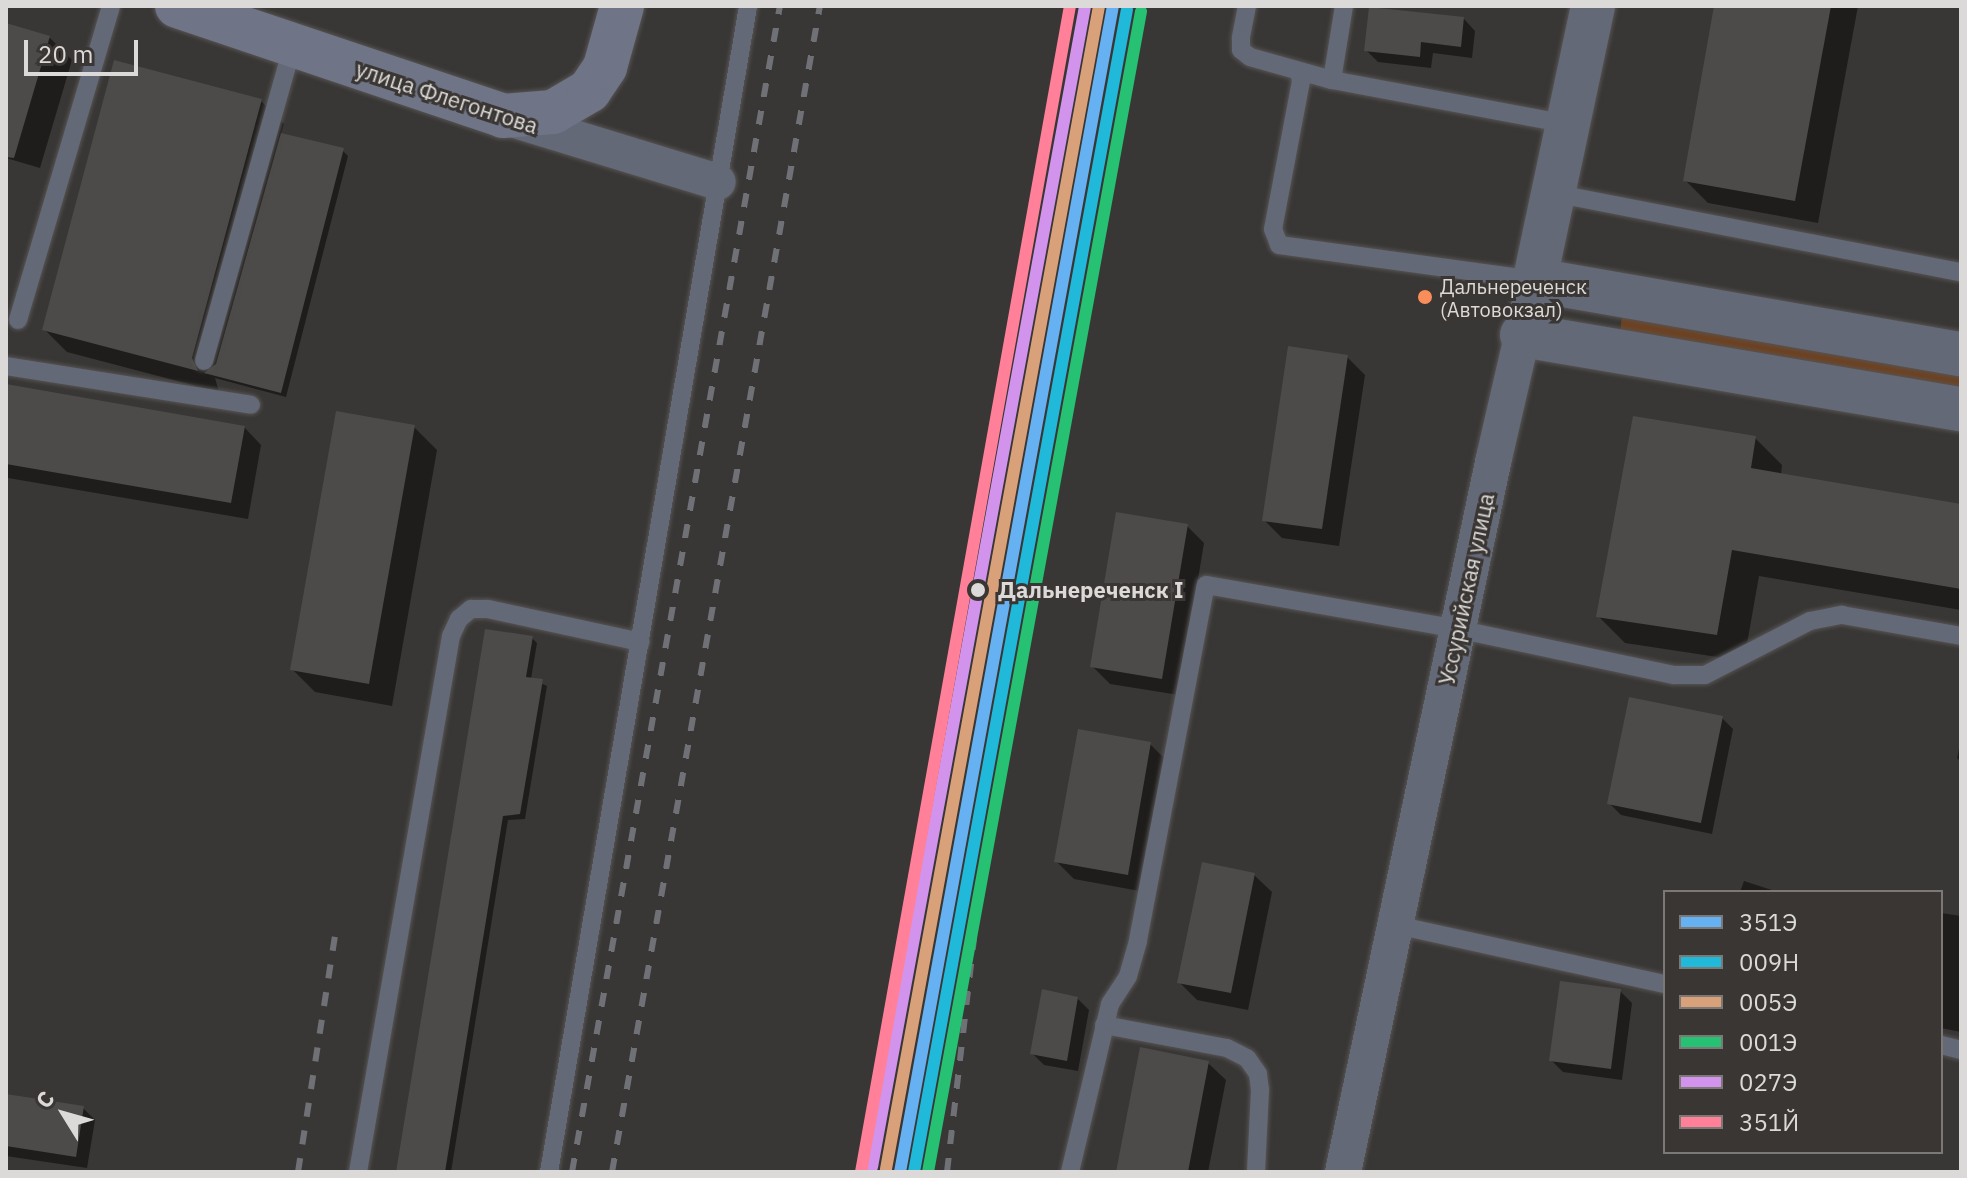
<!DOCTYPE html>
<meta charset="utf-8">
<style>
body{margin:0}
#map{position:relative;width:1967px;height:1178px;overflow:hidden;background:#393735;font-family:"IBM Plex Sans",sans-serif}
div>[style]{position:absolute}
.green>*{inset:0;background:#6f411f}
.shadow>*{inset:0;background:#0007}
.building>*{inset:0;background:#4c4b49}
.roads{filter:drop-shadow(0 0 2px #565453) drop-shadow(0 0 2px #565453)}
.service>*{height:18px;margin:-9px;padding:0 9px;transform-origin:9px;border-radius:9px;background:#646978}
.minor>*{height:36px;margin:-18px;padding:0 18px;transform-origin:18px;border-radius:18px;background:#646978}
.tertiary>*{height:44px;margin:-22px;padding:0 22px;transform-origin:22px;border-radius:22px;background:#646978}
.secondary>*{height:44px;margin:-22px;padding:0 22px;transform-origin:22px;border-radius:22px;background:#6f7487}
.rail>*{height:6px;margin-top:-3px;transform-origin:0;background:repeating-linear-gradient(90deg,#707176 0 14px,transparent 0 28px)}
.rail-1>*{height:12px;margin:-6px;padding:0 6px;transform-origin:6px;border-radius:6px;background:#66b1f2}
.rail-2>*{height:12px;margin:-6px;padding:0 6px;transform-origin:6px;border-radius:6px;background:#20b9da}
.rail-3>*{height:12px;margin:-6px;padding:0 6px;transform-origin:6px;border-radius:6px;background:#d9a179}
.rail-4>*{height:12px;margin:-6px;padding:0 6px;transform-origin:6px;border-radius:6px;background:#26c172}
.rail-5>*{height:12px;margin:-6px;padding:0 6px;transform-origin:6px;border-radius:6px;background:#d193ec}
.rail-6>*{height:12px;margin:-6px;padding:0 6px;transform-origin:6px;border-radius:6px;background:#ff8098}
.dots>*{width:22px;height:22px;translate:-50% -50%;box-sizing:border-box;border:4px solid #3a3634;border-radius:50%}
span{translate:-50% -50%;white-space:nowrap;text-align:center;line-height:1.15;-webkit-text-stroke:6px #3a3634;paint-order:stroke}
.bus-label{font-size:20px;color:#dcdad8}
.left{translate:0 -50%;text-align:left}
.street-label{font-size:22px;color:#dcdad8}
.stop-label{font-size:22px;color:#dcdad8;font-weight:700}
.frame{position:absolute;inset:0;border:8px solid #dcdad8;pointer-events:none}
.legend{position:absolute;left:1663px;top:890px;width:280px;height:264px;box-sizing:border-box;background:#3a3634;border:2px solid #7b7876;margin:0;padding:10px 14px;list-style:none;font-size:24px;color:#dcdad8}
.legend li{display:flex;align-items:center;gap:16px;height:40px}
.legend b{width:40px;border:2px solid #7b7876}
.north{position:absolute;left:24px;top:1074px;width:80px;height:80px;-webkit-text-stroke:6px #3a3634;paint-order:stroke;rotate:307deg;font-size:22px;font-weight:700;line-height:32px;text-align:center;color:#dcdad8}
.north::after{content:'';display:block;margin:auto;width:28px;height:36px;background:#dcdad8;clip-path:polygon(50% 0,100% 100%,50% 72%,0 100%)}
.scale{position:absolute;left:24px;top:40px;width:114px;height:36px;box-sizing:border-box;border:4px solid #dcdad8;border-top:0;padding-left:10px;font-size:24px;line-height:28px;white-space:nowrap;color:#dcdad8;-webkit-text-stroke:6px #3a3634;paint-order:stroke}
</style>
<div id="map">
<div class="green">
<div style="clip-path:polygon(1623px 308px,1961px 367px,1961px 392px,1620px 332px)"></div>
</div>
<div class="shadow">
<div style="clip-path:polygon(1716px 6px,1858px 6px,1818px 223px,1708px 203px,1685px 180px)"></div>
<div style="clip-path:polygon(1464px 19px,1475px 31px,1472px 58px,1433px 53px,1431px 68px,1378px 62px,1366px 50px)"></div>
<div style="clip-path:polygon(6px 25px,49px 37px,72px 60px,40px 168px,6px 158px)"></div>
<div style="clip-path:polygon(116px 63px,261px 101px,284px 124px,281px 135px,342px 150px,348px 156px,286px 397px,215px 378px,219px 392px,67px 352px,44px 329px)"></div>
<div style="clip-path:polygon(1347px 357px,1365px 375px,1339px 546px,1282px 538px,1264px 520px)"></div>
<div style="clip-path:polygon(6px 386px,244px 427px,261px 445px,248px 519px,8px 478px)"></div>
<div style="clip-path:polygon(414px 427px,437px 450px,392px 706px,315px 692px,292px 669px)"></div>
<div style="clip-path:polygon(1755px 438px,1782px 465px,1781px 475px,1961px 506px,1961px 610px,1759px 576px,1744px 661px,1625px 643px,1598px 616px)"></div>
<div style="clip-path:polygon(1187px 526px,1204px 543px,1179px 695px,1110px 684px,1092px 666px)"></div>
<div style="clip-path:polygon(532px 638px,537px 643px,531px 679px,547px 686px,525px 819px,508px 820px,451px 1172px,399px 1172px)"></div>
<div style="clip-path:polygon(1722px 718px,1733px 729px,1712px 834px,1621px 815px,1609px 803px)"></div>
<div style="clip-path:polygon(1961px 740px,1961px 762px,1957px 758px)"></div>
<div style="clip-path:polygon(1150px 744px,1168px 762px,1145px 892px,1074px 879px,1056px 861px)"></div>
<div style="clip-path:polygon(1254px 875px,1272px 892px,1248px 1010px,1197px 1000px,1179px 982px)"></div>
<div style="clip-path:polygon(1744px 881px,1778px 892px,1740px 892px)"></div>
<div style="clip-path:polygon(1941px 913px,1961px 916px,1961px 1032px,1941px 1028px)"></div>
<div style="clip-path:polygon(1620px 991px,1632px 1003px,1622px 1080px,1563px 1072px,1551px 1060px)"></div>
<div style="clip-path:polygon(1077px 998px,1089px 1010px,1078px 1071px,1044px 1065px,1032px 1053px)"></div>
<div style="clip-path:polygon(1208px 1063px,1226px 1080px,1208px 1172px,1118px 1172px)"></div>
<div style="clip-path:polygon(6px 1096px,83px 1108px,95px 1120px,87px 1168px,6px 1156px)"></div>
</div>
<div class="building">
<div style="clip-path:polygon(1714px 6px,1831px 6px,1795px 201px,1683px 181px)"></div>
<div style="clip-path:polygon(1369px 7px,1464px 17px,1461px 47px,1421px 42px,1420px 57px,1364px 51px)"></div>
<div style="clip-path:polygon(6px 23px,50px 36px,14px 158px,6px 157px)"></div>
<div style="clip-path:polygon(114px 60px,262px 99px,192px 358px,198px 371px,42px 330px)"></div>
<div style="clip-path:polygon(281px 133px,344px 148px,281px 393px,204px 373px,216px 364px)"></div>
<div style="clip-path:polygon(1288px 346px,1348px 355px,1322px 529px,1262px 521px)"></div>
<div style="clip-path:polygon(6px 384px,245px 426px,231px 503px,6px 464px)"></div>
<div style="clip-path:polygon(336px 411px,415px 425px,369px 684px,290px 670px)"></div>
<div style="clip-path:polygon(1633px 416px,1756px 436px,1751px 468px,1961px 504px,1961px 589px,1732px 550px,1717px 635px,1596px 617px)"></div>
<div style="clip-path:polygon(1116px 512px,1188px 524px,1162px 679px,1090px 667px)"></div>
<div style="clip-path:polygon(485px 629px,533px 636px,526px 677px,543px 679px,520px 814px,503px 816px,445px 1172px,396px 1172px)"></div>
<div style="clip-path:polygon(1629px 697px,1723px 716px,1701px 823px,1607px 804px)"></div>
<div style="clip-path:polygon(1078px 729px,1151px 742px,1128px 875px,1054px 862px)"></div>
<div style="clip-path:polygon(1202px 862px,1255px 873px,1231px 993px,1177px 983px)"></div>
<div style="clip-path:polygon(1560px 981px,1621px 989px,1611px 1069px,1549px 1061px)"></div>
<div style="clip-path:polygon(1042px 989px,1078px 997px,1067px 1061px,1030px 1054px)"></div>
<div style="clip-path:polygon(1140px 1047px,1209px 1061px,1188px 1172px,1116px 1172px)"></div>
<div style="clip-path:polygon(6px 1094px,84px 1106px,76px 1157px,6px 1146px)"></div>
</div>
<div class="roads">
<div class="service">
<div style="left:1247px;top:6px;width:33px;rotate:101deg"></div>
<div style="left:1241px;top:38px;width:12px;rotate:90deg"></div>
<div style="left:1241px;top:50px;width:11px;rotate:38deg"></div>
<div style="left:1250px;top:57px;width:85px;rotate:15.7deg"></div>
<div style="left:1332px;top:80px;width:240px;rotate:10.6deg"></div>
<div style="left:1299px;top:71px;width:10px;rotate:79deg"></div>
<div style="left:1301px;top:81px;width:151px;rotate:100.7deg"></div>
<div style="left:1273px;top:229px;width:17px;rotate:69deg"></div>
<div style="left:1279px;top:245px;width:258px;rotate:7.8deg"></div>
<div style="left:1332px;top:80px;width:75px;rotate:-80.8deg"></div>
<div style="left:1553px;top:193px;width:416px;rotate:11deg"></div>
<div style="left:18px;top:320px;width:327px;rotate:-73.5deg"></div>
<div style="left:204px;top:361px;width:328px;rotate:-74.3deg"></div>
<div style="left:6px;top:366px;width:248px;rotate:9deg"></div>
<div style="left:1396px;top:925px;width:275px;rotate:12.4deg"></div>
<div style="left:1104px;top:1025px;width:125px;rotate:10.6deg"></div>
<div style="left:1227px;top:1048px;width:22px;rotate:27deg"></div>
<div style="left:1247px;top:1058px;width:19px;rotate:55deg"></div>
<div style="left:1258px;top:1074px;width:16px;rotate:83deg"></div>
<div style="left:1260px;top:1090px;width:82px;rotate:92.8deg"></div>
<div style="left:1941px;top:1045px;width:21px;rotate:14deg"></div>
<div style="left:358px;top:1172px;width:544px;rotate:-80.16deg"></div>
<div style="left:451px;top:636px;width:19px;rotate:-65deg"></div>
<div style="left:459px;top:619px;width:16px;rotate:-40deg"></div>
<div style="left:471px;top:609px;width:17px"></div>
<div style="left:488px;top:609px;width:156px;rotate:12.2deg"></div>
<div style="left:549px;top:1172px;width:1183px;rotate:-80.31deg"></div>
<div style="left:1070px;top:1172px;width:173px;rotate:-76.6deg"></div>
<div style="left:1110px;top:1004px;width:33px;rotate:-57deg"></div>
<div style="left:1128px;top:976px;width:37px;rotate:-74deg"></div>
<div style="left:1138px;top:940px;width:361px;rotate:-79.2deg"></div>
<div style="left:1206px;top:585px;width:255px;rotate:9.9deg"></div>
<div style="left:1457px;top:629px;width:222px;rotate:12deg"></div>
<div style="left:1674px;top:675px;width:31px"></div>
<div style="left:1705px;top:675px;width:118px;rotate:-27.2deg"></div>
<div style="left:1810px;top:621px;width:33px;rotate:-11deg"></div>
<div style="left:1842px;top:615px;width:121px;rotate:10deg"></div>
</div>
<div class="minor">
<div style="left:512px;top:119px;width:215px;rotate:17deg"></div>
<div style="left:1343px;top:1172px;width:730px;rotate:-78.06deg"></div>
<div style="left:1494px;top:458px;width:183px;rotate:-77deg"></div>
</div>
<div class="tertiary">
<div style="left:1593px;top:6px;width:280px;rotate:102deg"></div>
<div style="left:1535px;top:280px;width:432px;rotate:9.9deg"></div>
<div style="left:1522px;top:335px;width:445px;rotate:9.6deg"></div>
</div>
<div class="secondary">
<div style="left:177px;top:6px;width:344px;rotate:18.6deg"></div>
<div style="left:503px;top:116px;width:50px;rotate:-4.6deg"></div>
<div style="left:553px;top:112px;width:42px;rotate:-30.3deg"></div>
<div style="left:589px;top:91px;width:29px;rotate:-56deg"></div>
<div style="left:605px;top:67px;width:63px;rotate:-74.4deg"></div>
</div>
</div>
<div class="rail">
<div style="left:298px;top:1172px;width:247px;rotate:-81.1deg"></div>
<div style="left:572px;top:1172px;width:1184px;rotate:-79.89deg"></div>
<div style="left:612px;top:1172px;width:1184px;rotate:-79.89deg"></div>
<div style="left:947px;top:1172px;width:235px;rotate:-83.4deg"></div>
</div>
<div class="rail-1">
<div style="left:900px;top:1172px;width:1185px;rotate:-79.65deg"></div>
</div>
<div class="rail-2">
<div style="left:914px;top:1172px;width:1182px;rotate:-79.62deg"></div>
</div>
<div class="rail-3">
<div style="left:886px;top:1169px;width:1182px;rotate:-79.62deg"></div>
</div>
<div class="rail-4">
<div style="left:928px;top:1172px;width:1180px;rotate:-79.6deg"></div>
</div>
<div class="rail-5">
<div style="left:872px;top:1167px;width:1180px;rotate:-79.6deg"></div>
</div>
<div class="rail-6">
<div style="left:861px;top:1172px;width:1185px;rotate:-79.84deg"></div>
</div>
<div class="dots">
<div style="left:1425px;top:297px;background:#fa8e5a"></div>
<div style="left:978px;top:590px;background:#dcdad8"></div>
</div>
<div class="bus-label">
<span class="left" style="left:1440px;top:298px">Дальнереченск<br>(Автовокзал)</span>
</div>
<div class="street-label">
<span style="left:447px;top:97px;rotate:18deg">улица Флегонтова</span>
<span style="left:1466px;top:589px;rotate:-78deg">Уссурийская улица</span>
</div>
<div class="stop-label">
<span class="left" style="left:998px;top:590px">Дальнереченск I</span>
</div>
<div class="frame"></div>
<ul class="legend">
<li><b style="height:10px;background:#66b1f2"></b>351Э</li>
<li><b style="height:10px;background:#20b9da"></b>009Н</li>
<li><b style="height:10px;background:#d9a179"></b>005Э</li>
<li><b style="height:10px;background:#26c172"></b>001Э</li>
<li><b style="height:10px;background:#d193ec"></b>027Э</li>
<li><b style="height:10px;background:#ff8098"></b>351Й</li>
</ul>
<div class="north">С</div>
<div class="scale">20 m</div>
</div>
